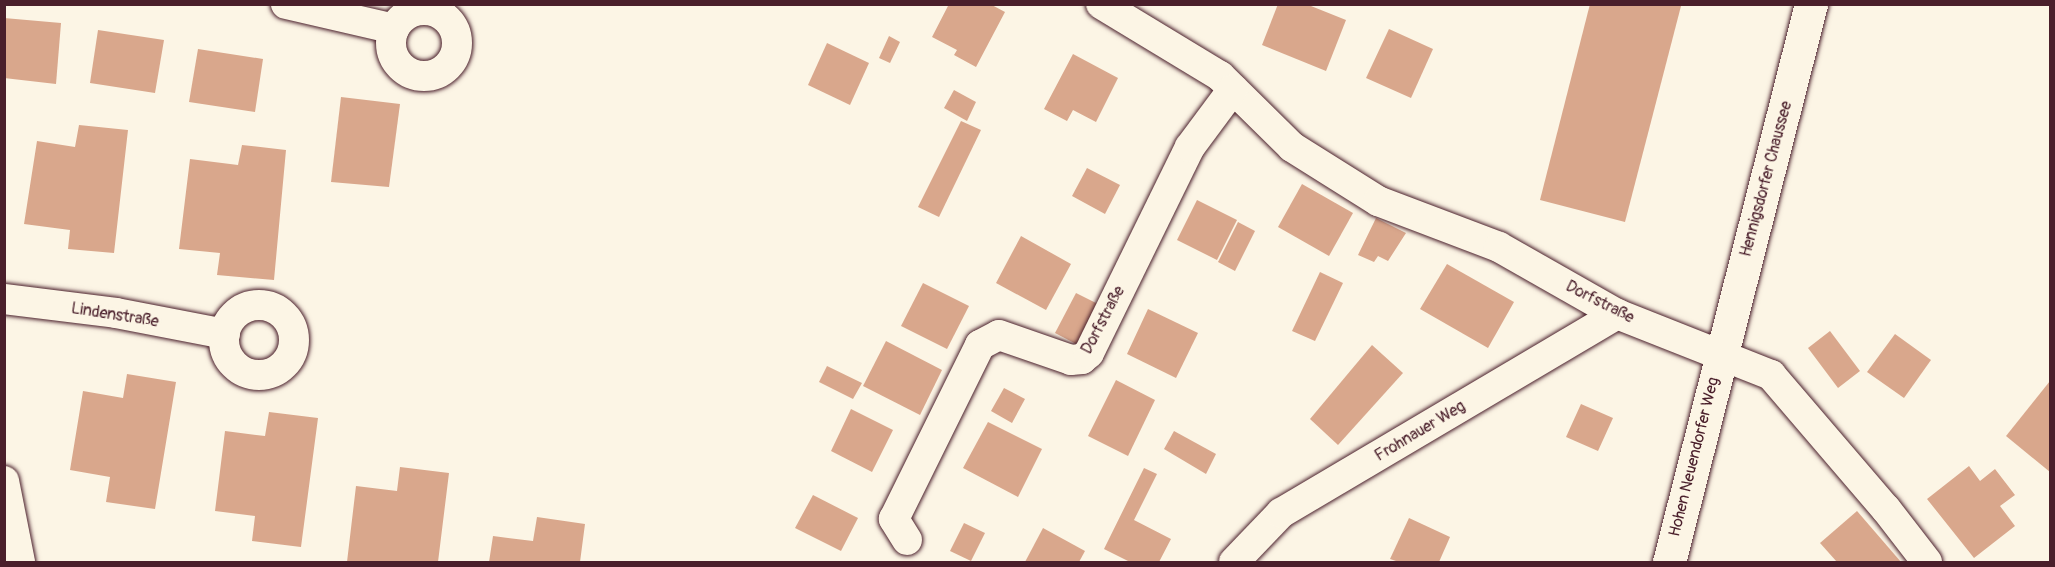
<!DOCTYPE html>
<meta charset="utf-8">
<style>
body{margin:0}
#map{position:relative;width:2055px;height:567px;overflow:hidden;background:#fcf5e5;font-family:Pangolin,sans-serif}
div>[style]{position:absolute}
.building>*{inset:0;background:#d9a78c}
.roads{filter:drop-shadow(0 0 2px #4a1f2b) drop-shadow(0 0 2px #4a1f2b)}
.street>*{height:30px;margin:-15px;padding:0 15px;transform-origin:15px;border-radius:15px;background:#fcf5e5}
.street>.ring{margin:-15px;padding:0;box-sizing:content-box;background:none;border:30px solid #fcf5e5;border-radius:50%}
.secondary>*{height:33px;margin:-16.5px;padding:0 16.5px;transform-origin:16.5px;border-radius:16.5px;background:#fcf5e5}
span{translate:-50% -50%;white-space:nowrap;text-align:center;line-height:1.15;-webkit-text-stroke:5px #fcf5e5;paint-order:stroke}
.street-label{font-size:16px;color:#4a1f2b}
.frame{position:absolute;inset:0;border:6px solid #4a1f2b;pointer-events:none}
</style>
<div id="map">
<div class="building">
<div style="clip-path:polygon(949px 4px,990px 4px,1005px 12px,976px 67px,954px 55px,957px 50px,932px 37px)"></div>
<div style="clip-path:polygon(1278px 4px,1306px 4px,1346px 20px,1326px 71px,1262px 45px)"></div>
<div style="clip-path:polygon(1590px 4px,1681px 6px,1625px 222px,1540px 200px)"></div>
<div style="clip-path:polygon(4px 18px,61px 23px,56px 84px,4px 78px)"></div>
<div style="clip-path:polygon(1389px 29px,1433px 49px,1411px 98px,1366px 78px)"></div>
<div style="clip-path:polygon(98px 30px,164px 40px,155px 93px,90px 83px)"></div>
<div style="clip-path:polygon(889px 36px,900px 42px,890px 63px,879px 58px)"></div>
<div style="clip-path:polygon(827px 43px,869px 63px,850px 105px,808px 85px)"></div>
<div style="clip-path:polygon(198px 49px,263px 59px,255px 112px,189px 102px)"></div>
<div style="clip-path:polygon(1073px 54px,1118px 78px,1096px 122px,1073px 110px,1067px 121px,1044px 109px)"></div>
<div style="clip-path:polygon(954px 90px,976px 102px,967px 121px,944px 108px)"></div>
<div style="clip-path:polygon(341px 97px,400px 104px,389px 187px,331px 182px)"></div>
<div style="clip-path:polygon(961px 121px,981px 130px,939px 217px,918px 207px)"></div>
<div style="clip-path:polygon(79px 125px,128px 130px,114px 253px,68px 249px,70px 230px,24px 224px,37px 141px,75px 147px)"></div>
<div style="clip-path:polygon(242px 145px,286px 150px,274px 280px,217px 275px,220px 253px,179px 249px,190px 159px,238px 165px)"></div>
<div style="clip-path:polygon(1087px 168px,1120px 185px,1105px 214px,1072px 196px)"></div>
<div style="clip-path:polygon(1302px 184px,1353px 213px,1329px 256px,1278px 227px)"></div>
<div style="clip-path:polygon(1197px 200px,1237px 220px,1217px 260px,1177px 240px)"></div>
<div style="clip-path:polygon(1376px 218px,1406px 233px,1388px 261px,1378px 256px,1374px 262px,1358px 255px)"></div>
<div style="clip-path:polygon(1238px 222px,1255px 231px,1235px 271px,1218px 262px)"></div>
<div style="clip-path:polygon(1021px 236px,1071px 264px,1046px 310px,996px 283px)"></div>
<div style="clip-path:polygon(1447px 264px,1514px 302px,1488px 348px,1420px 309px)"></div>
<div style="clip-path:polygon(1320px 272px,1343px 283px,1315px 341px,1292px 331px)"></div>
<div style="clip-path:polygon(923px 283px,969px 306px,947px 349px,901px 326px)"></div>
<div style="clip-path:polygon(1076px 293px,1102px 306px,1080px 346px,1055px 333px)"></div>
<div style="clip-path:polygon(1148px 309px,1198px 333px,1176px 378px,1127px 354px)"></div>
<div style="clip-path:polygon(1830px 331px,1860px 371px,1838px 388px,1808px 348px)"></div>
<div style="clip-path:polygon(1895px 334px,1931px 360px,1904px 398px,1867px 372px)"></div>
<div style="clip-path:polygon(886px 341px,942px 370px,920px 415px,863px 386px)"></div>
<div style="clip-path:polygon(1372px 345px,1403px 373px,1338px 445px,1310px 419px)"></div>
<div style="clip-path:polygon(827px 366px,862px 383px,853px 399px,819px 382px)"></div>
<div style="clip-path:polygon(127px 374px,176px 382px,155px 509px,106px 502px,110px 477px,70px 470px,83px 391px,123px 398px)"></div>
<div style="clip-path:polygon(1116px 380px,1155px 400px,1128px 456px,1088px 436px)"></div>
<div style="clip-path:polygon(2050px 381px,2050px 472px,2006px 436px)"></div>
<div style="clip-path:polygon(1004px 388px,1025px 399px,1012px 423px,991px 411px)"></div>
<div style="clip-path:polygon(1581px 404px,1613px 418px,1598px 451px,1566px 437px)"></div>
<div style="clip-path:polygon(851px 409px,893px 430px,872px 472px,831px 451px)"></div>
<div style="clip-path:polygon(269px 412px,318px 418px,301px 547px,252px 541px,255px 516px,215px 511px,225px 431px,265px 436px)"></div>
<div style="clip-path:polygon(988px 422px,1042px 449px,1018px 497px,963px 468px)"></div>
<div style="clip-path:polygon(1174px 431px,1216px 454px,1206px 474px,1164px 449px)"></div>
<div style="clip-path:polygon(1969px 466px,1980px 481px,1995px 469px,2015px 495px,2000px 506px,2015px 526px,1974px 558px,1927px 499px)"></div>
<div style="clip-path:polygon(400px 467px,449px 473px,438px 562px,347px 562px,356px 486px,397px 491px)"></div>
<div style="clip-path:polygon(1144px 468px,1157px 474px,1134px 520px,1171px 539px,1159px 562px,1130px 562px,1104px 549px)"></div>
<div style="clip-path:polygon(813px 495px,858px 518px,841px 551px,795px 528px)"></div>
<div style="clip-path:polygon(1857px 511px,1901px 562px,1837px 562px,1820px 543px)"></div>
<div style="clip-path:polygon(537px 517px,585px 524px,580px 562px,489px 562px,493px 536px,533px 541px)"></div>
<div style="clip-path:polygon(1409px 518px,1450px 537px,1439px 562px,1399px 562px,1390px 559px)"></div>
<div style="clip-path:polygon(964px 523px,985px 533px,971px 561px,950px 551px)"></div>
<div style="clip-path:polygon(1043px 528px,1085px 551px,1079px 562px,1025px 562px)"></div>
</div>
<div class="roads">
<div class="street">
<div style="left:286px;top:4px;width:111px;rotate:13deg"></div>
<div style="left:1101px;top:4px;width:139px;rotate:31.2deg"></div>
<div style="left:1220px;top:76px;width:101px;rotate:44.6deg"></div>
<div style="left:1292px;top:147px;width:102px;rotate:32.1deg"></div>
<div style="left:1378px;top:201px;width:129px;rotate:20.8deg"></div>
<div style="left:1499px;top:247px;width:136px;rotate:29.6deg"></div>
<div style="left:1617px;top:314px;width:166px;rotate:21.6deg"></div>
<div style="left:1771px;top:375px;width:177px;rotate:49.4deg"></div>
<div style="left:1886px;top:509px;width:67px;rotate:52.3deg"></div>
<div class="ring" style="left:391px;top:10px;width:36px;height:36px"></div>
<div style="left:4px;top:299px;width:113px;rotate:7.1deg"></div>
<div style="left:116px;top:313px;width:111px;rotate:10.9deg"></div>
<div class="ring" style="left:224px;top:305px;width:40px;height:40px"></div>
<div style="left:4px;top:481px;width:83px;rotate:78.8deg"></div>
<div style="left:907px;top:540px;width:25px;rotate:-122deg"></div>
<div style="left:894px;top:519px;width:194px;rotate:-63.7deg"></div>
<div style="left:980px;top:345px;width:21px;rotate:-28deg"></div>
<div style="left:999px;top:335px;width:76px;rotate:19.1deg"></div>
<div style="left:1071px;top:360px;width:11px;rotate:-5deg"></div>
<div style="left:1082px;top:359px;width:9px;rotate:-41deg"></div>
<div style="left:1089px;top:353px;width:229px;rotate:-63.9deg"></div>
<div style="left:1190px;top:147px;width:72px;rotate:-53.4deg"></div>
<div style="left:1234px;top:562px;width:68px;rotate:-46.2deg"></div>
<div style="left:1281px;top:513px;width:391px;rotate:-30.6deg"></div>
</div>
<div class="secondary">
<div style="left:1669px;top:562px;width:576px;rotate:-75.72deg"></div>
</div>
</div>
<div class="street-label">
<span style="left:1766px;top:179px;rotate:-75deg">Hennigsdorfer Chaussee</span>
<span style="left:1600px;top:302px;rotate:27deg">Dorfstraße</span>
<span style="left:115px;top:315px;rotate:9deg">Lindenstraße</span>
<span style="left:1103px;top:320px;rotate:-62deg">Dorfstraße</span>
<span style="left:1420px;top:431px;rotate:-31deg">Frohnauer Weg</span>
<span style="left:1694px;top:457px;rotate:-76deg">Hohen Neuendorfer Weg</span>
</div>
<div class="frame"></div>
</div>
